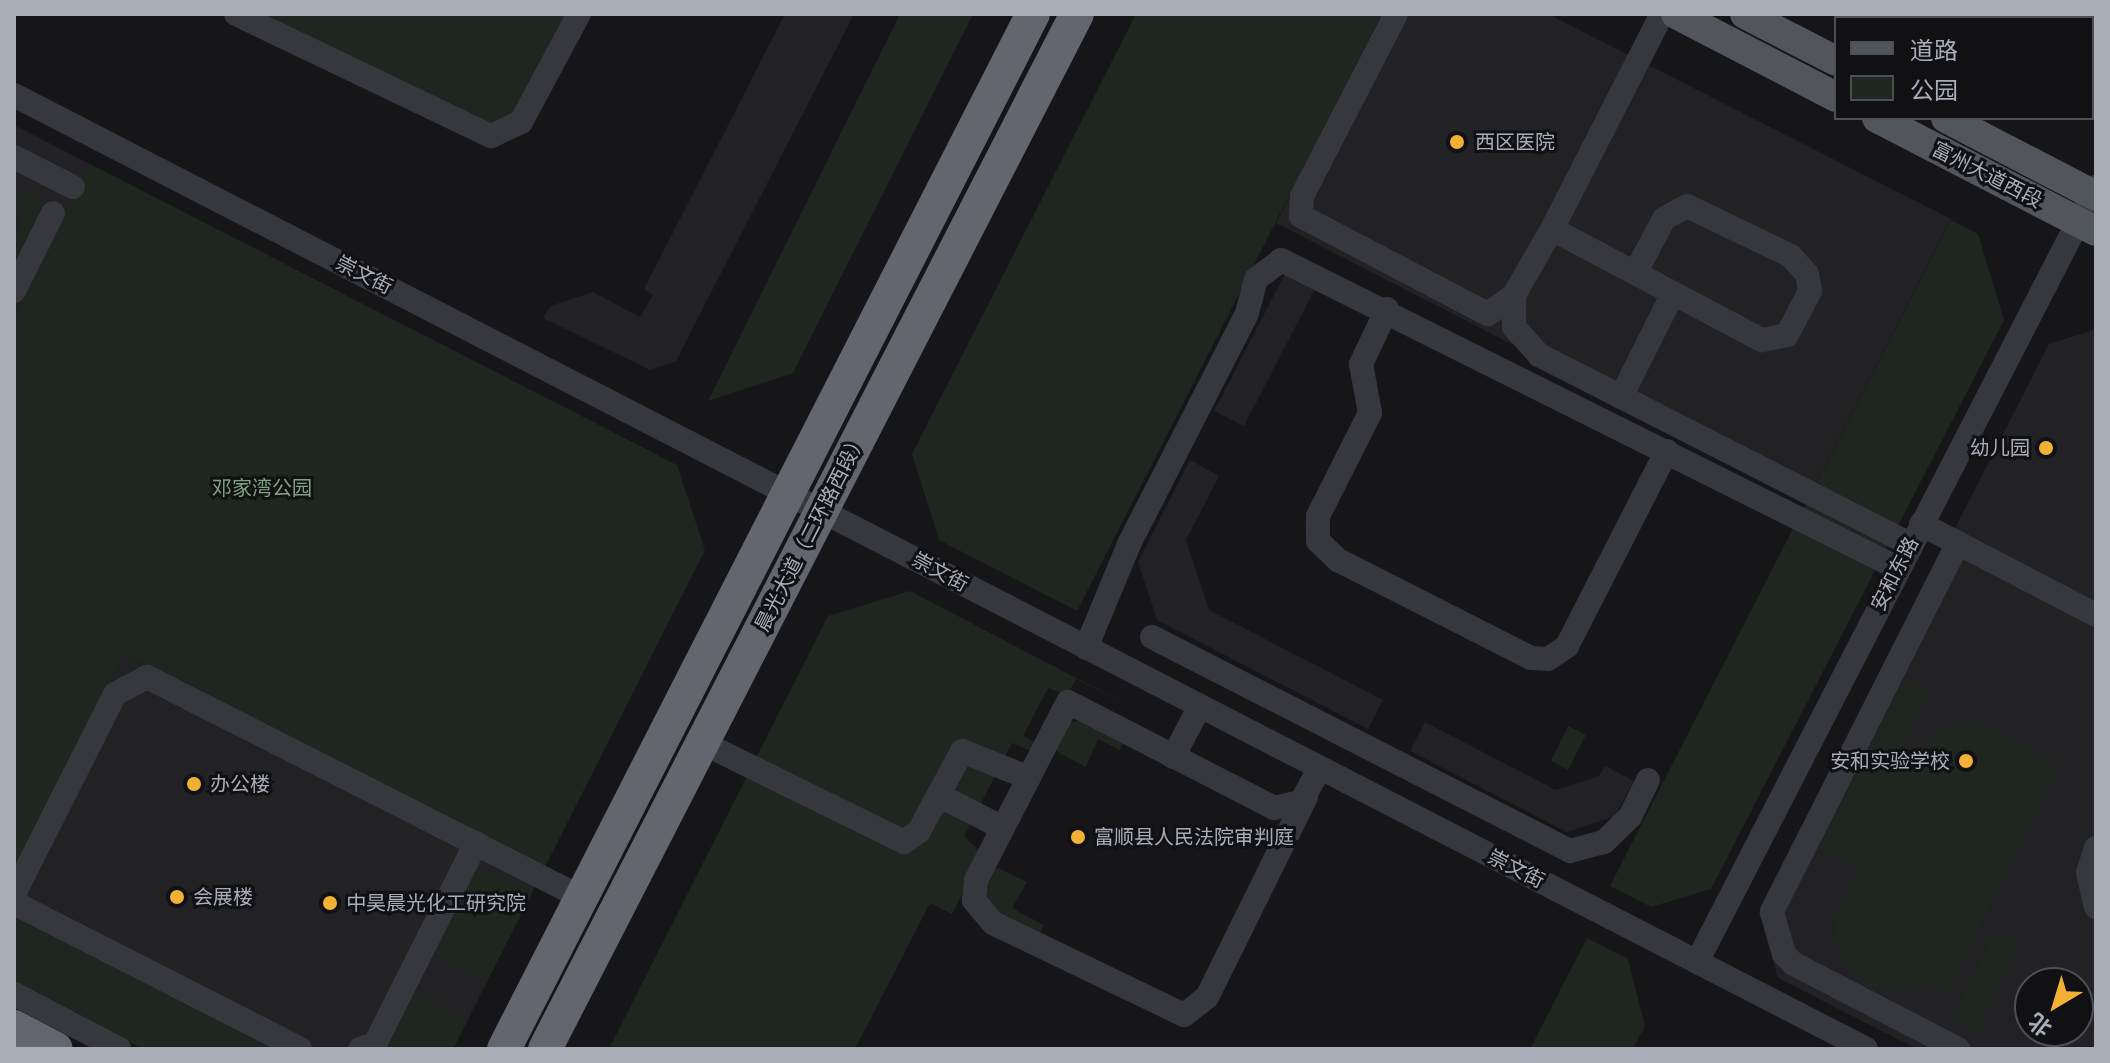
<!DOCTYPE html>
<meta charset="utf-8">
<style>
body{margin:0}
#map{position:relative;width:2110px;height:1063px;overflow:hidden;background:#161618;font-family:"DM Sans","Noto Sans SC",sans-serif}
div>[style]{position:absolute}
.built>*{inset:0;background:#222225}
.green>*{inset:0;background:#1e261f}
.minor>*{height:24px;margin:-12px;padding:0 12px;transform-origin:12px;border-radius:12px;background:#37383d}
.major>*{height:30px;margin:-15px;padding:0 15px;transform-origin:15px;border-radius:15px;background:#53555c}
.highway>*{height:34px;margin:-17px;padding:0 17px;transform-origin:17px;border-radius:17px;background:#63666e}
.dots>*{width:22px;height:22px;translate:-50% -50%;box-sizing:border-box;border:4px solid #111113;border-radius:50%}
span{translate:-50% -50%;white-space:nowrap;text-align:center;line-height:1.15;-webkit-text-stroke:6px #111113;paint-order:stroke}
.poi-label{font-size:20px;color:#a8adb8}
.left{translate:0 -50%;text-align:left}
.right{translate:-100% -50%;text-align:right}
.street-label{font-size:20px;color:#a8adb8}
.park-label{font-size:20px;color:#7fa381}
.frame{position:absolute;inset:0;border:16px solid #a8adb8;pointer-events:none}
.legend{position:absolute;left:1834px;top:16px;width:260px;height:104px;box-sizing:border-box;background:#111113;border:2px solid #4d4f55;margin:0;padding:10px 14px;list-style:none;font-size:24px;color:#a8adb8}
.legend li{display:flex;align-items:center;gap:16px;height:40px}
.legend b{width:40px;border:2px solid #4d4f55}
.north{position:absolute;left:2014px;top:967px;width:80px;height:80px;box-sizing:border-box;background:#111113;border:2px solid #4d4f55;border-radius:50%;rotate:218deg;font-size:22px;font-weight:700;line-height:32px;text-align:center;color:#a8adb8}
.north::after{content:'';display:block;margin:auto;width:28px;height:36px;background:#f2b134;clip-path:polygon(50% 0,100% 100%,50% 72%,0 100%)}
</style>
<div id="map">
<div class="built">
<div style="clip-path:polygon(785px 14px,854px 14px,676px 361px,650px 370px,543px 318px,550px 306px,593px 292px,640px 317px,653px 295px,644px 289px)"></div>
<div style="clip-path:polygon(1382px 14px,1548px 14px,1951px 219px,1809px 497px,1276px 223px)"></div>
<div style="clip-path:polygon(14px 125px,90px 164px,14px 316px)"></div>
<div style="clip-path:polygon(1287px 270px,1317px 285px,1244px 426px,1214px 411px)"></div>
<div style="clip-path:polygon(evenodd,2096px 329px,2096px 1049px,1917px 1049px,1778px 978px,1759px 913px,2049px 344px,2096px 329px,2030px 983px,2078px 983px,2078px 1031px,2030px 1031px,2030px 983px)"></div>
<div style="clip-path:polygon(1190px 460px,1219px 476px,1186px 540px,1209px 610px,1383px 700px,1368px 729px,1157px 620px,1138px 562px)"></div>
<div style="clip-path:polygon(125px 654px,544px 869px,453px 1049px,143px 1049px,14px 983px,14px 874px)"></div>
<div style="clip-path:polygon(1425px 722px,1556px 790px,1599px 776px,1605px 766px,1634px 781px,1615px 816px,1567px 832px,1410px 751px)"></div>
</div>
<div class="green">
<div style="clip-path:polygon(260px 14px,566px 14px,512px 115px,485px 124px)"></div>
<div style="clip-path:polygon(900px 14px,973px 14px,793px 373px,708px 401px)"></div>
<div style="clip-path:polygon(1136px 14px,1382px 14px,1077px 611px,939px 540px,912px 454px)"></div>
<div style="clip-path:polygon(90px 164px,677px 465px,705px 550px,544px 869px,125px 654px,14px 874px,14px 316px)"></div>
<div style="clip-path:polygon(14px 187px,46px 203px,14px 261px,21px 211px,14px 206px)"></div>
<div style="clip-path:polygon(1951px 220px,1978px 234px,2004px 320px,1711px 889px,1651px 907px,1610px 886px)"></div>
<div style="clip-path:polygon(910px 591px,1166px 725px,1076px 679px,1067px 695px,1048px 688px,1023px 736px,1039px 744px,1031px 751px,1012px 743px,964px 836px,983px 854px,952px 914px,930px 903px,855px 1049px,609px 1049px,828px 616px)"></div>
<div style="clip-path:polygon(1902px 680px,1928px 693px,1902px 742px,1918px 751px,1935px 732px,1977px 718px,2057px 766px,1947px 995px,1926px 984px,1909px 990px,1871px 987px,1840px 959px,1834px 921px,1858px 869px,1815px 847px)"></div>
<div style="clip-path:polygon(1081px 720px,1126px 739px,1120px 750px,1098px 739px,1086px 767px,1059px 753px,1055px 747px,1069px 723px)"></div>
<div style="clip-path:polygon(1568px 726px,1586px 735px,1568px 770px,1551px 761px)"></div>
<div style="clip-path:polygon(998px 868px,1027px 882px,1012px 908px,1044px 925px,1037px 939px,983px 905px,988px 872px)"></div>
<div style="clip-path:polygon(489px 870px,533px 891px,487px 981px,432px 953px,470px 876px)"></div>
<div style="clip-path:polygon(25px 919px,278px 1049px,143px 1049px,14px 983px,14px 922px)"></div>
<div style="clip-path:polygon(1993px 933px,2020px 946px,1977px 1032px,1951px 1019px)"></div>
<div style="clip-path:polygon(1587px 938px,1628px 959px,1645px 1026px,1633px 1049px,1530px 1049px)"></div>
<div style="clip-path:polygon(413px 991px,468px 1020px,453px 1049px,383px 1049px)"></div>
</div>
<div class="minor">
<div style="left:236px;top:14px;width:283px;rotate:25.6deg"></div>
<div style="left:491px;top:136px;width:33px;rotate:-25deg"></div>
<div style="left:521px;top:122px;width:123px;rotate:-61.8deg"></div>
<div style="left:1396px;top:14px;width:205px;rotate:117.3deg"></div>
<div style="left:1302px;top:196px;width:20px;rotate:93deg"></div>
<div style="left:1301px;top:216px;width:211px;rotate:27.7deg"></div>
<div style="left:1488px;top:314px;width:32px;rotate:-36deg"></div>
<div style="left:1514px;top:295px;width:76px;rotate:-60.1deg"></div>
<div style="left:1552px;top:229px;width:242px;rotate:-62.9deg"></div>
<div style="left:14px;top:95px;width:2083px;rotate:27.25deg"></div>
<div style="left:14px;top:157px;width:66px;rotate:27deg"></div>
<div style="left:1552px;top:229px;width:238px;rotate:27.9deg"></div>
<div style="left:1762px;top:340px;width:25px;rotate:-11deg"></div>
<div style="left:1787px;top:335px;width:50px;rotate:-62.4deg"></div>
<div style="left:1810px;top:291px;width:17px;rotate:-100deg"></div>
<div style="left:1807px;top:274px;width:24px;rotate:-132deg"></div>
<div style="left:1791px;top:256px;width:115px;rotate:-154.3deg"></div>
<div style="left:1687px;top:206px;width:26px;rotate:151deg"></div>
<div style="left:1664px;top:219px;width:61px;rotate:118.2deg"></div>
<div style="left:14px;top:291px;width:87px;rotate:-63.4deg"></div>
<div style="left:1514px;top:295px;width:32px;rotate:90deg"></div>
<div style="left:1514px;top:327px;width:38px;rotate:48deg"></div>
<div style="left:1539px;top:355px;width:416px;rotate:27deg"></div>
<div style="left:1387px;top:309px;width:61px;rotate:115.3deg"></div>
<div style="left:1361px;top:364px;width:50px;rotate:79.6deg"></div>
<div style="left:1370px;top:413px;width:115px;rotate:116.8deg"></div>
<div style="left:1318px;top:516px;width:25px;rotate:90deg"></div>
<div style="left:1318px;top:541px;width:28px;rotate:44deg"></div>
<div style="left:1338px;top:560px;width:216px;rotate:26.9deg"></div>
<div style="left:1531px;top:658px;width:17px;rotate:3deg"></div>
<div style="left:1548px;top:659px;width:23px;rotate:-34deg"></div>
<div style="left:1567px;top:646px;width:219px;rotate:-62.9deg"></div>
<div style="left:1621px;top:397px;width:116px;rotate:-63.4deg"></div>
<div style="left:1921px;top:524px;width:197px;rotate:27.5deg"></div>
<div style="left:1958px;top:543px;width:413px;rotate:116.8deg"></div>
<div style="left:1772px;top:912px;width:44px;rotate:74.1deg"></div>
<div style="left:1784px;top:954px;width:14px;rotate:45deg"></div>
<div style="left:1794px;top:964px;width:185px;rotate:27.4deg"></div>
<div style="left:1152px;top:637px;width:470px;rotate:27.1deg"></div>
<div style="left:1570px;top:851px;width:35px;rotate:-15deg"></div>
<div style="left:1604px;top:842px;width:36px;rotate:-44deg"></div>
<div style="left:1630px;top:817px;width:41px;rotate:-64.1deg"></div>
<div style="left:1086px;top:648px;width:113px;rotate:-67.5deg"></div>
<div style="left:1129px;top:544px;width:259px;rotate:-62.9deg"></div>
<div style="left:1247px;top:313px;width:35px;rotate:-75deg"></div>
<div style="left:1256px;top:279px;width:31px;rotate:-37deg"></div>
<div style="left:1281px;top:260px;width:690px;rotate:26.53deg"></div>
<div style="left:703px;top:743px;width:224px;rotate:26.2deg"></div>
<div style="left:904px;top:842px;width:19px;rotate:-36deg"></div>
<div style="left:919px;top:831px;width:91px;rotate:-61.7deg"></div>
<div style="left:962px;top:751px;width:72px;rotate:21.9deg"></div>
<div style="left:1173px;top:757px;width:58px;rotate:-62.1deg"></div>
<div style="left:1306px;top:797px;width:223px;rotate:116.3deg"></div>
<div style="left:1207px;top:997px;width:29px;rotate:142deg"></div>
<div style="left:1184px;top:1015px;width:212px;rotate:-154.3deg"></div>
<div style="left:993px;top:923px;width:30px;rotate:-130deg"></div>
<div style="left:974px;top:900px;width:20px;rotate:-84deg"></div>
<div style="left:976px;top:880px;width:200px;rotate:-62.7deg"></div>
<div style="left:1068px;top:702px;width:232px;rotate:27.2deg"></div>
<div style="left:1274px;top:808px;width:28px;rotate:-13deg"></div>
<div style="left:1301px;top:802px;width:39px;rotate:-61deg"></div>
<div style="left:933px;top:804px;width:14px;rotate:-21deg"></div>
<div style="left:946px;top:799px;width:64px;rotate:27deg"></div>
<div style="left:2096px;top:848px;width:26px;rotate:108deg"></div>
<div style="left:2088px;top:873px;width:35px;rotate:77deg"></div>
<div style="left:14px;top:894px;width:224px;rotate:-63.2deg"></div>
<div style="left:115px;top:694px;width:36px;rotate:-28deg"></div>
<div style="left:147px;top:677px;width:487px;rotate:26.9deg"></div>
<div style="left:14px;top:903px;width:321px;rotate:27deg"></div>
<div style="left:1697px;top:962px;width:872px;rotate:-62.76deg"></div>
<div style="left:14px;top:994px;width:119px;rotate:27.6deg"></div>
<div style="left:360px;top:1049px;width:16px;rotate:-18deg"></div>
<div style="left:375px;top:1044px;width:225px;rotate:-63.3deg"></div>
</div>
<div class="major">
<div style="left:1676px;top:14px;width:180px;rotate:27.4deg"></div>
<div style="left:1745px;top:14px;width:102px;rotate:27.3deg"></div>
<div style="left:1877px;top:118px;width:246px;rotate:27.3deg"></div>
<div style="left:1946px;top:118px;width:169px;rotate:27.5deg"></div>
</div>
<div class="highway">
<div style="left:14px;top:1027px;width:47px;rotate:27.6deg"></div>
<div style="left:504px;top:1049px;width:1162px;rotate:-62.93deg"></div>
<div style="left:545px;top:1049px;width:1164px;rotate:-62.8deg"></div>
</div>
<div class="dots">
<div style="left:1457px;top:142px;background:#f2b134"></div>
<div style="left:2046px;top:448px;background:#f2b134"></div>
<div style="left:1966px;top:761px;background:#f2b134"></div>
<div style="left:194px;top:784px;background:#f2b134"></div>
<div style="left:1078px;top:837px;background:#f2b134"></div>
<div style="left:177px;top:897px;background:#f2b134"></div>
<div style="left:330px;top:903px;background:#f2b134"></div>
</div>
<div class="poi-label">
<span class="left" style="left:1475px;top:142px">西区医院</span>
<span class="right" style="left:2030px;top:448px">幼儿园</span>
<span class="right" style="left:1950px;top:761px">安和实验学校</span>
<span class="left" style="left:210px;top:784px">办公楼</span>
<span class="left" style="left:1094px;top:837px">富顺县人民法院审判庭</span>
<span class="left" style="left:193px;top:897px">会展楼</span>
<span class="left" style="left:346px;top:903px">中昊晨光化工研究院</span>
</div>
<div class="street-label">
<span style="left:1987px;top:175px;rotate:27deg">富州大道西段</span>
<span style="left:364px;top:275px;rotate:27deg">崇文街</span>
<span style="left:811px;top:532px;rotate:-63deg">晨光大道（二环路西段）</span>
<span style="left:940px;top:572px;rotate:28deg">崇文街</span>
<span style="left:1895px;top:574px;rotate:-63deg">安和东路</span>
<span style="left:1516px;top:869px;rotate:27deg">崇文街</span>
</div>
<div class="park-label">
<span style="left:262px;top:488px">邓家湾公园</span>
</div>
<div class="frame"></div>
<ul class="legend">
<li><b style="height:10px;background:#53555c"></b>道路</li>
<li><b style="height:22px;background:#1e261f"></b>公园</li>
</ul>
<div class="north">北</div>
</div>
